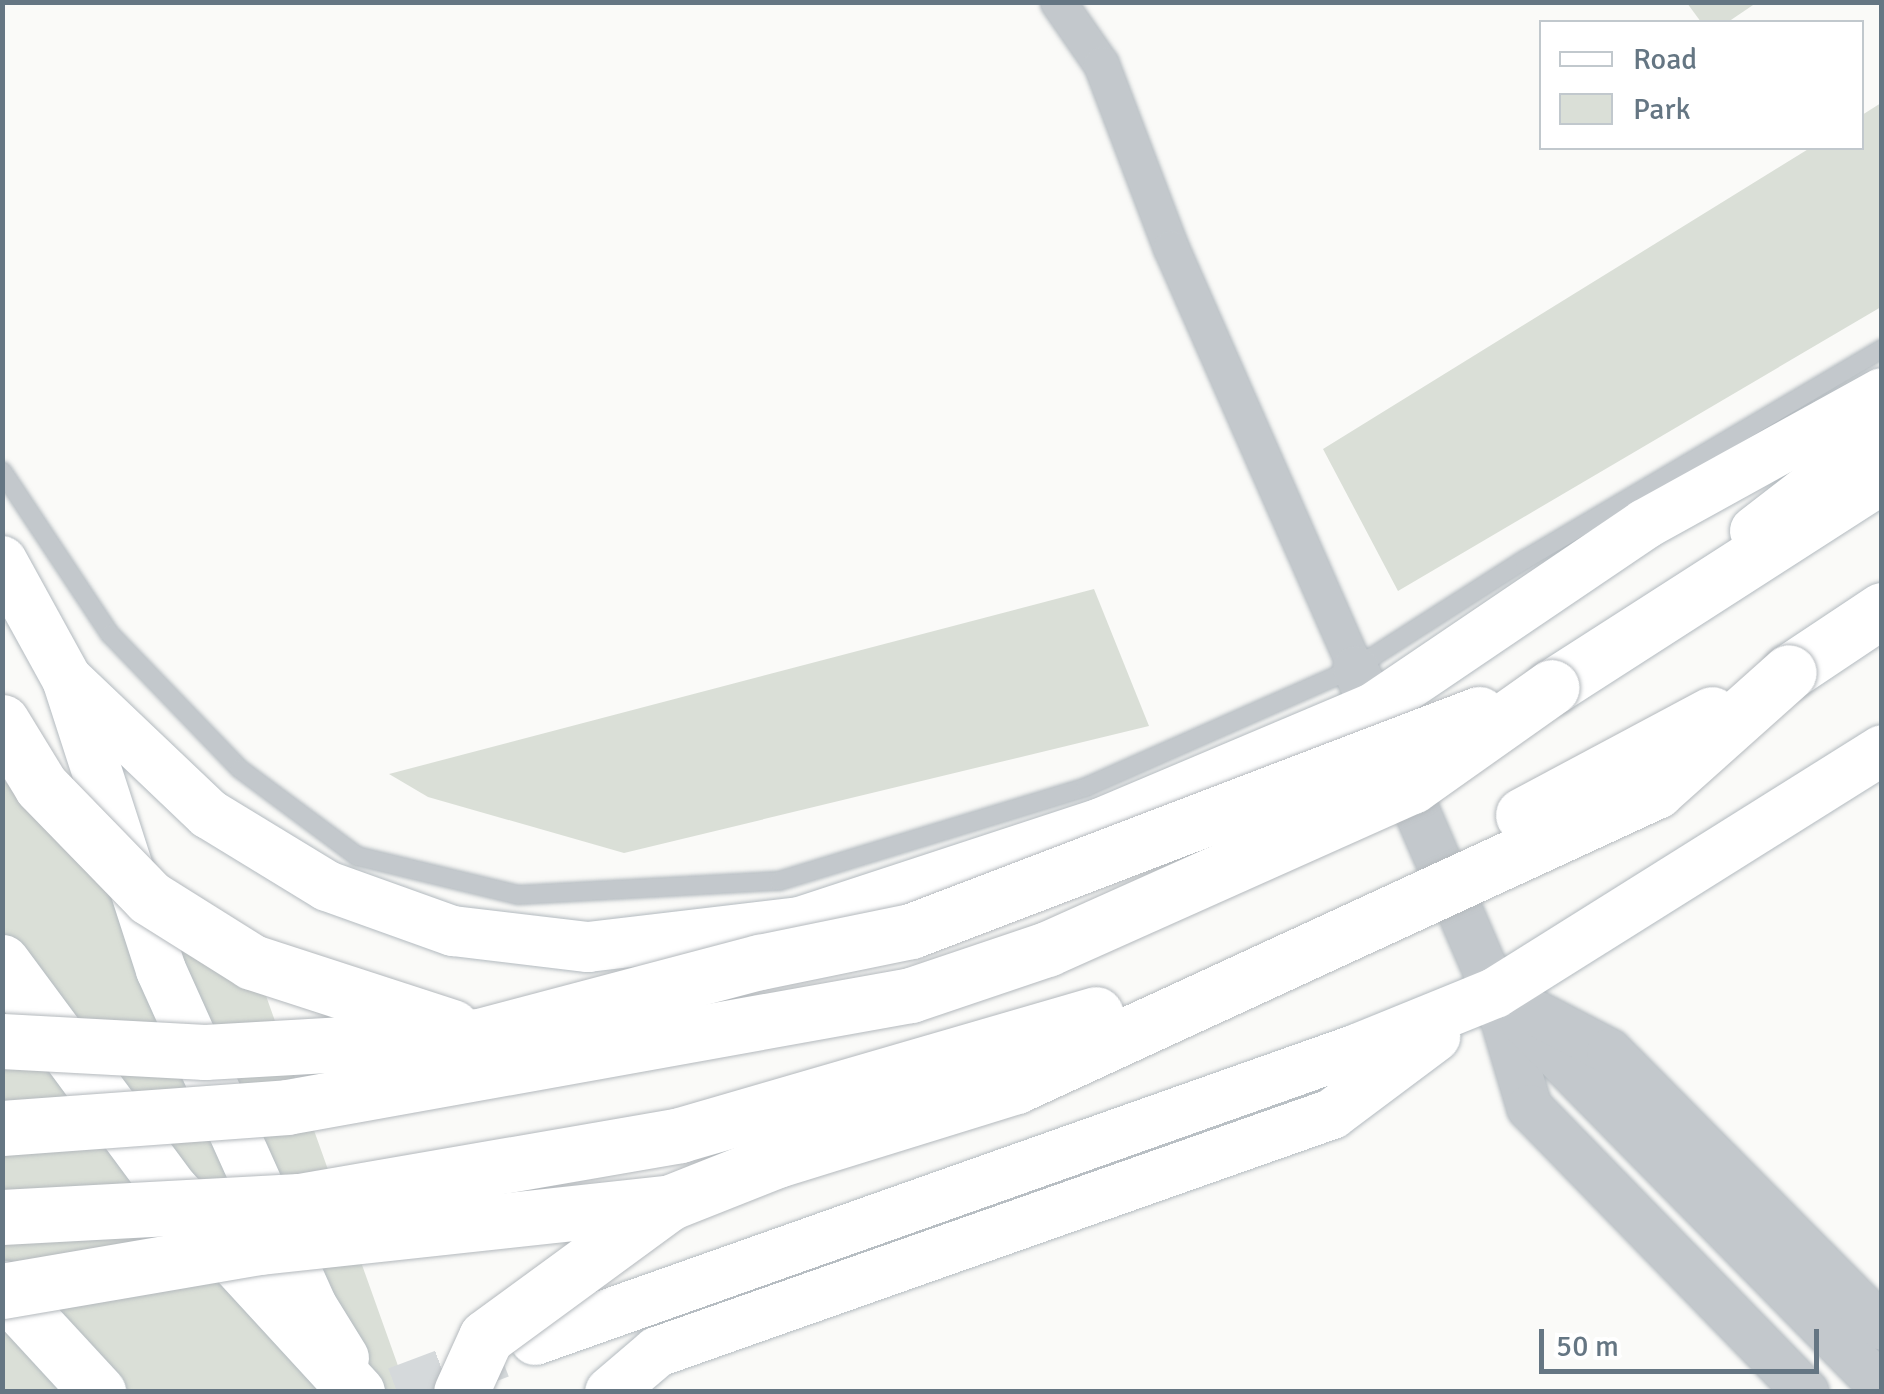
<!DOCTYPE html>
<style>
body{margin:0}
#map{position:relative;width:1884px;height:1394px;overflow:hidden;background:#fafaf8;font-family:Signika,sans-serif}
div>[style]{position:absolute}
.green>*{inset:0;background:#dadfd7}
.secondary-tunnel>*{height:50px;margin-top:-25px;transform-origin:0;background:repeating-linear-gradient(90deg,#d5d9db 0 50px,transparent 0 75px)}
.roads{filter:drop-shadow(0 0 2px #b3babf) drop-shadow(0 0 2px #b3babf)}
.service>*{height:18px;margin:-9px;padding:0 9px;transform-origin:9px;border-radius:9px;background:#c3c8cc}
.minor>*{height:35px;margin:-17.5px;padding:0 17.5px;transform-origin:17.5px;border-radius:17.5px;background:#c3c8cc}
.tertiary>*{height:45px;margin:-22.5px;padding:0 22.5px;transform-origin:22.5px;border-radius:22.5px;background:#c3c8cc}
.secondary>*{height:50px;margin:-25px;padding:0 25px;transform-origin:25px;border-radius:25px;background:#fff}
.trunk>*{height:55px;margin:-27.5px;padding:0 27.5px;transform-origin:27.5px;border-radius:27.5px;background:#fff}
.bridges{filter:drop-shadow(0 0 2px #b4b9bd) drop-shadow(0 0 2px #b4b9bd)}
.trunk-bridge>*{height:55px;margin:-27.5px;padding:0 27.5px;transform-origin:27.5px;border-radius:27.5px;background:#fff}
span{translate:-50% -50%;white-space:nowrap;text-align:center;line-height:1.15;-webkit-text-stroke:10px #fff;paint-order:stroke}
.frame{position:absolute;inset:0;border:5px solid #657683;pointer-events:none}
.legend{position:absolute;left:1539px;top:20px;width:325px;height:130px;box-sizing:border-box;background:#fff;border:2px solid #c1c8cd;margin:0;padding:12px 18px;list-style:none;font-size:30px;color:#657683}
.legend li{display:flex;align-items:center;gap:20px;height:50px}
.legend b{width:50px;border:2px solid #c1c8cd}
.scale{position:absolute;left:1539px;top:1329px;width:280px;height:45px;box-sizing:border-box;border:5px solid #657683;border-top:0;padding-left:12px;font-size:30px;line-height:35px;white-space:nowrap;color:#657683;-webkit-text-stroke:8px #fff;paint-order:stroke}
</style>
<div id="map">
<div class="green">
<div style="clip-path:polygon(1687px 3px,1756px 3px,1728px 22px,1701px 22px)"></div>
<div style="clip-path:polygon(1881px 103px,1881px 307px,1398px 591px,1323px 449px,1810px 148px,1862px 148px,1862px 115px)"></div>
<div style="clip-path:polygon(1094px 589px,1149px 726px,624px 853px,428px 797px,389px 774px)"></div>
<div style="clip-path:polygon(2px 778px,112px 899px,265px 993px,407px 1391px,3px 1391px)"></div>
</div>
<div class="secondary-tunnel">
<div style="left:397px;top:1392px;width:110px;rotate:-20.7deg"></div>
</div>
<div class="roads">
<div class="service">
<div style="left:2px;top:471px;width:196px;rotate:56.5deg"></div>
<div style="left:110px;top:634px;width:187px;rotate:46.1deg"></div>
<div style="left:240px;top:769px;width:146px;rotate:36.6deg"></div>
<div style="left:357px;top:856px;width:166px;rotate:13.6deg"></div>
<div style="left:518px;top:895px;width:261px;rotate:-3.1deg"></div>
<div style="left:779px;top:881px;width:321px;rotate:-17deg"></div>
<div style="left:1086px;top:787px;width:294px;rotate:-23.9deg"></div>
<div style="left:1355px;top:668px;width:201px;rotate:-32.6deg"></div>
<div style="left:1524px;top:560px;width:416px;rotate:-30.5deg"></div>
</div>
<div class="minor">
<div style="left:1058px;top:2px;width:75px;rotate:55.3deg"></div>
<div style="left:1101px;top:64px;width:197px;rotate:69.2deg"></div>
<div style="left:1171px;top:248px;width:459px;rotate:66.3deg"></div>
</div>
<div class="tertiary">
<div style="left:1355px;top:668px;width:354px;rotate:66.7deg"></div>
<div style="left:1495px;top:993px;width:119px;rotate:73.4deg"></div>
<div style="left:1529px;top:1107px;width:397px;rotate:45.8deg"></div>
<div style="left:1498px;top:996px;width:548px;rotate:45.52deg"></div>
<div style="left:1538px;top:1014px;width:80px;rotate:27.5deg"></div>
<div style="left:1609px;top:1051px;width:388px;rotate:45.3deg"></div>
</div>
<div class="secondary">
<div style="left:1755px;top:531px;width:160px;rotate:-37.7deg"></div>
<div style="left:2px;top:561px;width:135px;rotate:61.2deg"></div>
<div style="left:67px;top:679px;width:306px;rotate:72.1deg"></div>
<div style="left:161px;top:970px;width:368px;rotate:65.8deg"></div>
<div style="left:312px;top:1306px;width:61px;rotate:58.4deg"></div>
<div style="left:67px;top:679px;width:196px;rotate:43.6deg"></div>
<div style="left:209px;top:814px;width:138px;rotate:31.4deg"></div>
<div style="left:327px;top:886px;width:134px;rotate:19.7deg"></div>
<div style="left:453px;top:931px;width:136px;rotate:6.8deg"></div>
<div style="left:588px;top:947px;width:213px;rotate:-6.7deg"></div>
<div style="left:800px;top:922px;width:317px;rotate:-18.2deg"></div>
<div style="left:1101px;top:823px;width:298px;rotate:-22.9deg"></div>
<div style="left:1375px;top:707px;width:326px;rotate:-34.1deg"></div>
<div style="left:1645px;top:524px;width:271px;rotate:-28.9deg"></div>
<div style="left:535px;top:1340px;width:872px;rotate:-19.49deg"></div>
<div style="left:1357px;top:1049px;width:149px;rotate:-22.1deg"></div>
<div style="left:1495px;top:993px;width:457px;rotate:-32.1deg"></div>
<div style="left:610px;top:1392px;width:62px;rotate:-40.4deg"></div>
<div style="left:657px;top:1352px;width:716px;rotate:-19.42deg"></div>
<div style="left:1332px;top:1114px;width:129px;rotate:-36.8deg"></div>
</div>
<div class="trunk">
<div style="left:1789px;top:672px;width:112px;rotate:-33.7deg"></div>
<div style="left:1552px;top:687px;width:392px;rotate:-32.7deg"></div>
<div style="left:2px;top:962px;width:284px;rotate:53.5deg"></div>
<div style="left:171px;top:1190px;width:275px;rotate:47.4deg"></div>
<div style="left:2px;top:1288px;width:142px;rotate:47.3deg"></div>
</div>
</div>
<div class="bridges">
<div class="trunk-bridge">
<div style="left:2px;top:722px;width:75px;rotate:58.6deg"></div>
<div style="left:41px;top:786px;width:156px;rotate:45.8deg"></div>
<div style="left:150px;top:898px;width:120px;rotate:32.1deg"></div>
<div style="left:252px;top:962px;width:210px;rotate:18deg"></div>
<div style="left:1523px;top:815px;width:214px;rotate:-28.1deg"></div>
<div style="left:2px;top:1041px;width:203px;rotate:3.1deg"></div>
<div style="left:205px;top:1052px;width:274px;rotate:-3.3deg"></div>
<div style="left:479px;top:1036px;width:291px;rotate:-14.8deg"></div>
<div style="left:760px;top:962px;width:154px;rotate:-11.6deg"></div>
<div style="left:911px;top:931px;width:608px;rotate:-20.91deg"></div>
<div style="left:2px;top:1128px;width:286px;rotate:-4.2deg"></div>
<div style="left:287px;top:1107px;width:634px;rotate:-10.18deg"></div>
<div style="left:911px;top:995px;width:144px;rotate:-18.7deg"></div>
<div style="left:1047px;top:949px;width:400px;rotate:-24.1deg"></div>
<div style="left:1412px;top:786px;width:171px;rotate:-35.3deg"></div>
<div style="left:2px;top:1217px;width:297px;rotate:-3.1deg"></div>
<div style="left:299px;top:1201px;width:387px;rotate:-9.8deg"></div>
<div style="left:680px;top:1135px;width:433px;rotate:-16.2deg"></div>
<div style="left:2px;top:1291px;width:262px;rotate:-9.7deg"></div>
<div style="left:260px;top:1247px;width:413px;rotate:-6.2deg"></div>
<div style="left:671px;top:1202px;width:114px;rotate:-21.6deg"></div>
<div style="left:777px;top:1160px;width:250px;rotate:-17.2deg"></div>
<div style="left:1016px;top:1086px;width:705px;rotate:-24.75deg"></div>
<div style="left:1656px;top:791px;width:178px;rotate:-41.8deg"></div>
<div style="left:461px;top:1392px;width:60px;rotate:-65.6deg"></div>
<div style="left:486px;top:1337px;width:222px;rotate:-36.2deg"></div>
</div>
</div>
<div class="frame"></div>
<ul class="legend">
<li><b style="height:12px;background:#fff"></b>Road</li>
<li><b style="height:28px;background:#dadfd7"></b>Park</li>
</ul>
<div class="scale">50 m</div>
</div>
